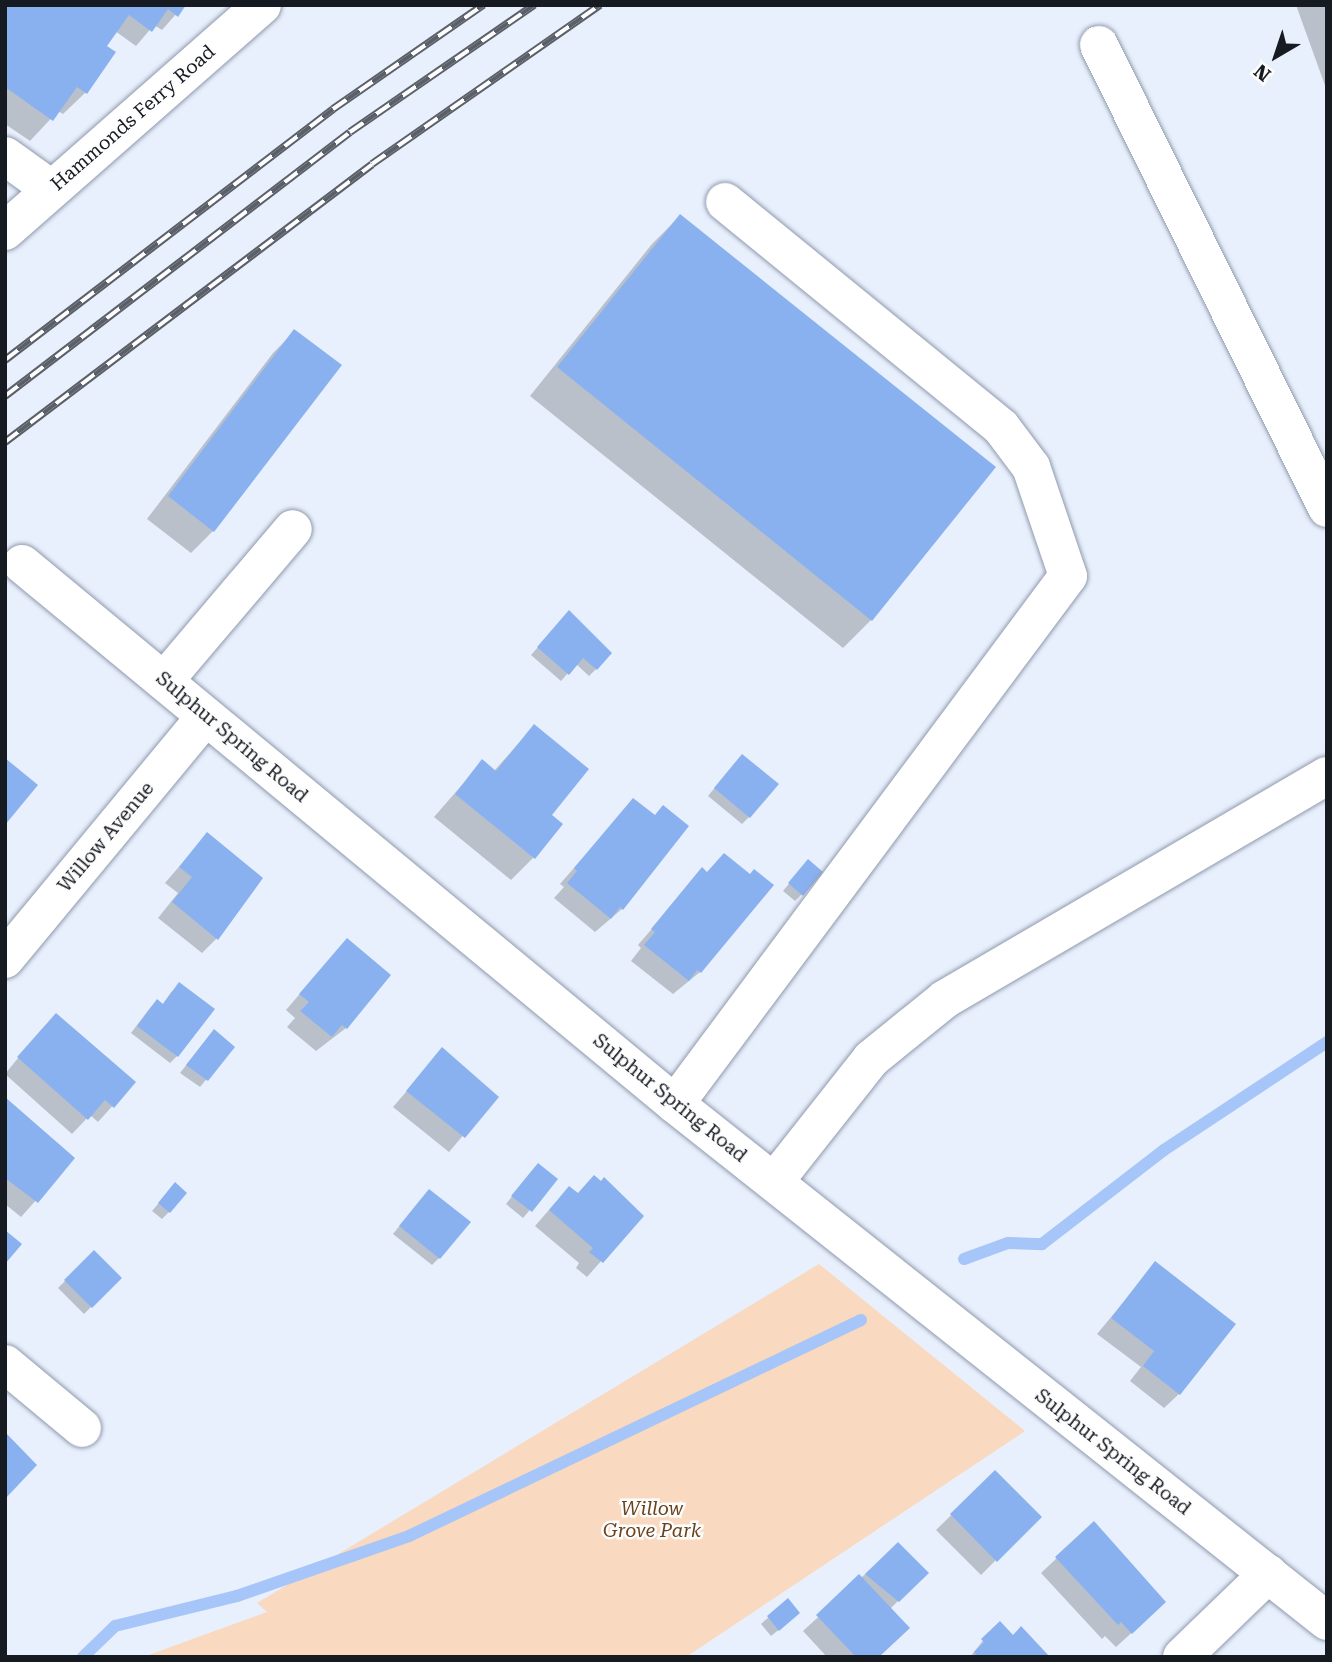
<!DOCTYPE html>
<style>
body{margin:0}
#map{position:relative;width:1332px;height:1662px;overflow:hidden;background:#e9f0fd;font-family:"Roboto Serif",serif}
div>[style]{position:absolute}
.green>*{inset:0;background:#f9d9bf}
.shadow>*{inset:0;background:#0003}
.stream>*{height:12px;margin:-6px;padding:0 6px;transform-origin:6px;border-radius:6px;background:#a6c5f8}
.building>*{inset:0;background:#8ab1ef}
.roads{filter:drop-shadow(0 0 2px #8f9aad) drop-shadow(0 0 2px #8f9aad)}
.minor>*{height:38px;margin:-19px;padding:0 19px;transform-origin:19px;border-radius:19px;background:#fff}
.rail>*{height:8px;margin-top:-4px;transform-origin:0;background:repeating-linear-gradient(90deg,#fdfdfd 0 16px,#5a5f68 0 32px);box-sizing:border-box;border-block:2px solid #5a5f68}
span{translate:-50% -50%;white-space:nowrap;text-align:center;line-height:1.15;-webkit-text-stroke:5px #fdfdfd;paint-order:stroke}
.street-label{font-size:19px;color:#161a21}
.park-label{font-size:19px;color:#6a411a;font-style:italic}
.frame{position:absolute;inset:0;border:7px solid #161a21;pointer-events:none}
.north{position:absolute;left:1241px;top:21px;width:70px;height:70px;-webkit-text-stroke:5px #fdfdfd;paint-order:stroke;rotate:219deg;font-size:19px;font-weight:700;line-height:28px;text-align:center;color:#161a21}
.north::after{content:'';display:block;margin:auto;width:24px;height:32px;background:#161a21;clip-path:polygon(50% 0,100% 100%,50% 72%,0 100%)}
</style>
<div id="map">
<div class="green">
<div style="clip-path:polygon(819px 1264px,1025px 1431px,686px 1657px,143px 1657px,267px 1612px,257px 1603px)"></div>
</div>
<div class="shadow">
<div style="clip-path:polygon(5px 5px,184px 5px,162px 30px,154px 25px,136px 46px,115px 31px,104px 46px,85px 93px,63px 114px,58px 111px,30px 141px,5px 124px)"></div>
<div style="clip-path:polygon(1296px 5px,1327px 5px,1327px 91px)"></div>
<div style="clip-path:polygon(680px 216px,871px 620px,843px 648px,530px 396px,652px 244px)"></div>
<div style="clip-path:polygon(295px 331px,213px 531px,191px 553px,147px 519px,273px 353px)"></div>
<div style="clip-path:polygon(562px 620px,596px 669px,589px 676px,576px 664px,561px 681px,531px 655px)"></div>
<div style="clip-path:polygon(534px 726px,550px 816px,533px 858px,511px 880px,434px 817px,482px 762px,494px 771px)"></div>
<div style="clip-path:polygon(735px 763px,749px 817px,742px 824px,708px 796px)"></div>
<div style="clip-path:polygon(633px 800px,622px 909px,595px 932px,554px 898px,564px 887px,560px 884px)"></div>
<div style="clip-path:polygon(207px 834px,217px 938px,202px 953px,158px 918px,178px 893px,165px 883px)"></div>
<div style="clip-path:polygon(801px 869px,802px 894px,795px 901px,783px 891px)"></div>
<div style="clip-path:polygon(702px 870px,700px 972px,673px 994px,631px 961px,641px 948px,638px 945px)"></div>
<div style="clip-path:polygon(333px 955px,346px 1028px,316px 1051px,287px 1027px,295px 1018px,286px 1010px)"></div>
<div style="clip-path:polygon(172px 991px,177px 1056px,170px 1063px,131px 1033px,150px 1008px,157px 1001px,162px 1005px)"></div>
<div style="clip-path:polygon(41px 1030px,134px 1082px,98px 1122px,90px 1115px,72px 1134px,5px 1074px)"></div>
<div style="clip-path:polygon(207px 1039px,233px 1047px,200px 1087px,180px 1073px)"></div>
<div style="clip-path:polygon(443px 1049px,496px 1097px,449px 1152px,393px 1107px)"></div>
<div style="clip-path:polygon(5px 1099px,73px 1159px,21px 1217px,5px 1204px)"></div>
<div style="clip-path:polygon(531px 1172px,556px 1179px,523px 1218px,506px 1204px)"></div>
<div style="clip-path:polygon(168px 1192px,169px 1212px,162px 1219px,152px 1211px)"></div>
<div style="clip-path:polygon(577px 1194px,641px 1216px,587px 1277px,576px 1268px,579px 1263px,535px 1226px,555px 1203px)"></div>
<div style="clip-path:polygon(422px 1198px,439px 1258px,432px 1265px,393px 1234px)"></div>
<div style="clip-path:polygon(94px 1252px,120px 1278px,84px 1314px,58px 1288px)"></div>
<div style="clip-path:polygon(1156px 1263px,1179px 1394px,1164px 1408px,1130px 1381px,1141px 1367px,1097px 1334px)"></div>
<div style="clip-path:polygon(995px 1472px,1039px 1517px,981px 1575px,936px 1530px)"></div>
<div style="clip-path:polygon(1094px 1523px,1149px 1617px,1116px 1647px,1105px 1636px,1102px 1639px,1041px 1573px)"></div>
<div style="clip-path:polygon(898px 1544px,926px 1573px,890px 1609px,878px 1657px,827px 1657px,803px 1631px)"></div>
<div style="clip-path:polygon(787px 1601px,791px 1620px,771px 1636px,761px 1624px)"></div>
<div style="clip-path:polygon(1013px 1637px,1048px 1657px,970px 1657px,985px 1638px)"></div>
</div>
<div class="stream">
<div style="left:964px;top:1259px;width:47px;rotate:-20deg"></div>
<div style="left:1008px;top:1243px;width:34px;rotate:2deg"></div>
<div style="left:1042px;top:1244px;width:154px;rotate:-37.6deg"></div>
<div style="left:1164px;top:1150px;width:196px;rotate:-33.5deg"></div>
<div style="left:83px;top:1657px;width:45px;rotate:-44.1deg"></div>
<div style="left:115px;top:1626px;width:126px;rotate:-13.8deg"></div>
<div style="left:237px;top:1596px;width:182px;rotate:-19.2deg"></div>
<div style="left:409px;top:1536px;width:501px;rotate:-25.54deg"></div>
</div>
<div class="building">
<div style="clip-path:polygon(5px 5px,186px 5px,178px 17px,168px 9px,152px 32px,129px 15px,107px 46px,116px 52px,87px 94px,77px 87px,53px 121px,5px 87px)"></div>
<div style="clip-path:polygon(680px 214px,996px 467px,872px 621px,557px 367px)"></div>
<div style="clip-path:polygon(294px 329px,342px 365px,214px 532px,168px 496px)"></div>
<div style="clip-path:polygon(569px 610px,612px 653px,597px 670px,583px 658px,569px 675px,537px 647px)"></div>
<div style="clip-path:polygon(534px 724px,589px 769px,552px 815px,563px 824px,535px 859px,455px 794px,482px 759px,496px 771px)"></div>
<div style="clip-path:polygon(742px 754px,779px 784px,750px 818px,714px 788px)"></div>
<div style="clip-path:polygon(5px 758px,38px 785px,5px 825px)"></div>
<div style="clip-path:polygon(633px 798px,655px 815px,663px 805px,689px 826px,623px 910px,620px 907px,611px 919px,567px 883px,577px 871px,574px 868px)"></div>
<div style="clip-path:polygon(207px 832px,263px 878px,218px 940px,172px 902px,192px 877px,179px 867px)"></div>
<div style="clip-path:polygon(724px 853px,750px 874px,754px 869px,774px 885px,701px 973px,697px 970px,689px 981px,644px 945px,655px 932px,651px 929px,702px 867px,707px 872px)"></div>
<div style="clip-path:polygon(808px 859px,823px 872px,803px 896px,788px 883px)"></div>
<div style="clip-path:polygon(347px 938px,391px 975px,347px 1029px,342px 1025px,332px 1037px,300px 1011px,309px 1002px,299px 994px)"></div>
<div style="clip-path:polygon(179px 982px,215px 1009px,178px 1057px,137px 1026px,157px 999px,163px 1004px)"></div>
<div style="clip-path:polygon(56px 1013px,136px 1082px,114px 1108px,105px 1100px,88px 1120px,17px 1057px)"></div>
<div style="clip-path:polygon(214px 1029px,235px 1047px,208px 1081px,186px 1065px)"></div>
<div style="clip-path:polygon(442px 1047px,499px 1097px,465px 1138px,406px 1091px)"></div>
<div style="clip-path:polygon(5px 1097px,75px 1158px,38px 1203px,5px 1178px)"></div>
<div style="clip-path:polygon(538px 1163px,558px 1179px,532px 1212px,511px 1196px)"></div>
<div style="clip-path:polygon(594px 1175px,601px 1181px,604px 1177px,644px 1216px,603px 1263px,589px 1252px,593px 1248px,549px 1210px,569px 1186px,578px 1193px)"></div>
<div style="clip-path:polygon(175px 1182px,187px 1193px,170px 1213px,158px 1203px)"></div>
<div style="clip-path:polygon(429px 1189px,471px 1222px,440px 1259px,399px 1226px)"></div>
<div style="clip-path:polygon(5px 1230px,22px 1244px,5px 1264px)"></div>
<div style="clip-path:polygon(94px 1250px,122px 1278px,92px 1308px,64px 1280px)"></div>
<div style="clip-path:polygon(1155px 1261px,1236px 1324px,1180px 1395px,1143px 1366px,1154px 1351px,1111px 1318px)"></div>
<div style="clip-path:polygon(5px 1432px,37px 1465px,5px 1499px)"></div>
<div style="clip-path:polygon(995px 1470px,1042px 1517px,997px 1562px,950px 1514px)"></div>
<div style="clip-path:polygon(1094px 1521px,1166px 1602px,1132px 1634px,1121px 1622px,1118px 1625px,1055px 1557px)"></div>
<div style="clip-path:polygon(898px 1542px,929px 1573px,899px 1602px,865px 1574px)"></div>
<div style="clip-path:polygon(859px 1574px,910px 1628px,879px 1657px,856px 1657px,816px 1615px)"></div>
<div style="clip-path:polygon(788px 1598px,800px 1613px,779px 1631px,767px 1616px)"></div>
<div style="clip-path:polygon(1000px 1621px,1013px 1635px,1021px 1626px,1050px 1657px,978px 1657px,974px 1652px,984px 1642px,981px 1639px)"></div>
</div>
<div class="roads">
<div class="minor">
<div style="left:1099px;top:45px;width:516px;rotate:63.78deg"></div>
<div style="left:5px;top:156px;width:57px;rotate:35.7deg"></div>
<div style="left:5px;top:231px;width:342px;rotate:-41.3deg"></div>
<div style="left:22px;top:564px;width:847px;rotate:39.59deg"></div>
<div style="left:675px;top:1104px;width:832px;rotate:38.41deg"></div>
<div style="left:164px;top:681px;width:199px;rotate:-49.7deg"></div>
<div style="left:5px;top:959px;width:315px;rotate:-50.4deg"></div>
<div style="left:675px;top:1104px;width:658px;rotate:-53.34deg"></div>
<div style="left:1068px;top:576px;width:115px;rotate:-108.7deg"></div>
<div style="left:1031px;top:467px;width:50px;rotate:-126.9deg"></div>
<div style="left:1001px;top:427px;width:356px;rotate:-140.8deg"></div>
<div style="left:774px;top:1182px;width:157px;rotate:-51.7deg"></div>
<div style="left:871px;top:1059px;width:95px;rotate:-39deg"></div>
<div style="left:945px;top:999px;width:442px;rotate:-30.3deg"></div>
<div style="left:5px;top:1364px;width:100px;rotate:39.7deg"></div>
<div style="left:1182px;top:1657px;width:120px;rotate:-44deg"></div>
</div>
</div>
<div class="rail">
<div style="left:5px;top:360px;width:413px;rotate:-37.4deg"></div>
<div style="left:333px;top:109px;width:183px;rotate:-34.7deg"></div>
<div style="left:5px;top:396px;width:434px;rotate:-37.4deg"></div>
<div style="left:350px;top:132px;width:224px;rotate:-34.6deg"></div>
<div style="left:5px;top:442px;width:460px;rotate:-37.1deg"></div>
<div style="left:372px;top:164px;width:278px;rotate:-34.9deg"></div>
</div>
<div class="street-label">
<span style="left:133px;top:118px;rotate:-41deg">Hammonds Ferry Road</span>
<span style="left:232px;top:737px;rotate:40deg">Sulphur Spring Road</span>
<span style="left:106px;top:837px;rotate:-50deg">Willow Avenue</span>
<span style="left:670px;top:1098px;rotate:39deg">Sulphur Spring Road</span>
<span style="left:1113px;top:1452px;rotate:38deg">Sulphur Spring Road</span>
</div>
<div class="park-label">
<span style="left:652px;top:1520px">Willow<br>Grove Park</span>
</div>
<div class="frame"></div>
<div class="north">N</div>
</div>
